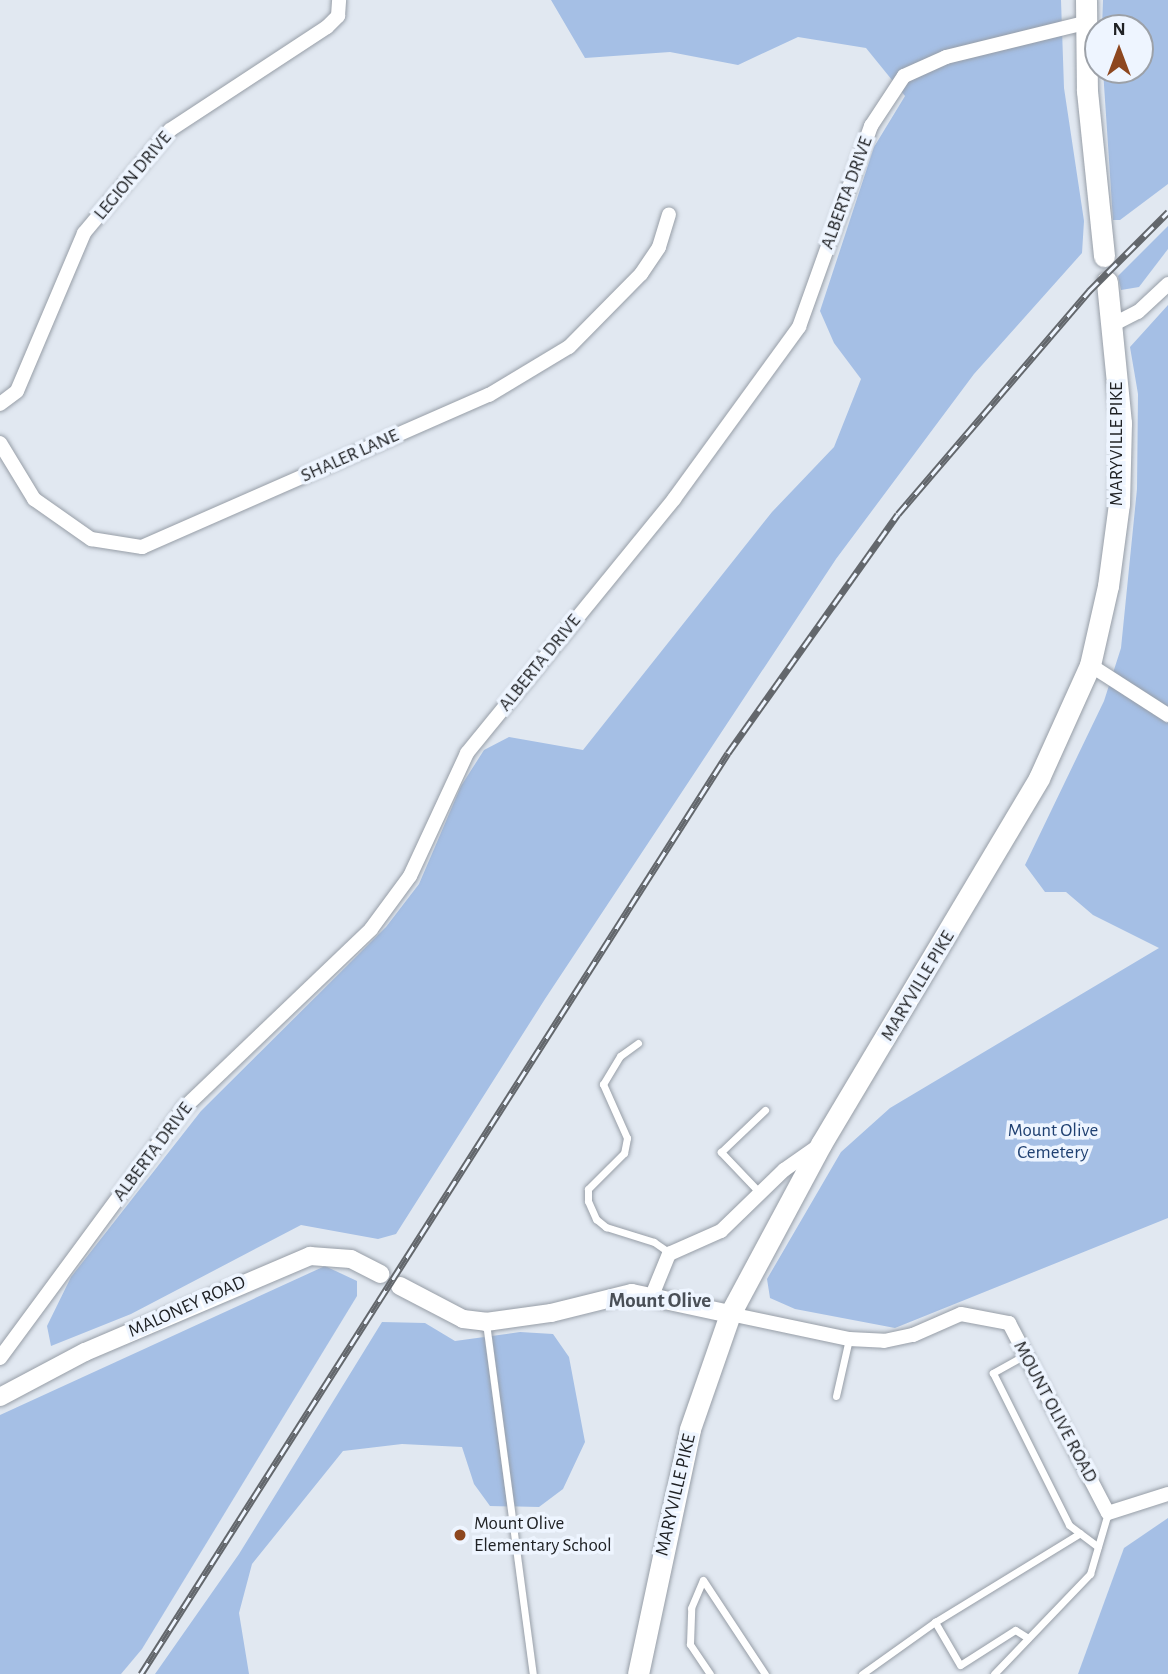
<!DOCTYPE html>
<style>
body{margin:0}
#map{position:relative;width:1168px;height:1674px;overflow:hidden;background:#e1e8f1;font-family:"Alegreya Sans",sans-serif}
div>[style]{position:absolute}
.green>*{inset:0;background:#a5bfe5}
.roads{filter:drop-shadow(0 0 2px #979ea7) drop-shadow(0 0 2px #979ea7)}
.service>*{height:7px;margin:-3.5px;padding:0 3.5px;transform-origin:3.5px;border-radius:3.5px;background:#fff}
.minor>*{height:14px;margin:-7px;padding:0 7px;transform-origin:7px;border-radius:7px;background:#fff}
.tertiary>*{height:18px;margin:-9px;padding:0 9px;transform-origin:9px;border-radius:9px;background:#fff}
.secondary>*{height:21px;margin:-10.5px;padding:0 10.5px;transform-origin:10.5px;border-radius:10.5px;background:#fff}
.rail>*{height:7px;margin-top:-3.5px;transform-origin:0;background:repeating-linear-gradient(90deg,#eef5ff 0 13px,#63676c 0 26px);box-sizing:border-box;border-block:2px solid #63676c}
.dots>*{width:19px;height:19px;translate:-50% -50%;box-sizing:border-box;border:4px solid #eef5ff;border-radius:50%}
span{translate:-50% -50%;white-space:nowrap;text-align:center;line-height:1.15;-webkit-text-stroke:7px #eef5ff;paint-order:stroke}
.street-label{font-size:19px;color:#202225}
.park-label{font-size:19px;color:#1f4071}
.poi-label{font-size:19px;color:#202225}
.left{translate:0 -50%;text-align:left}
.neighbourhood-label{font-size:21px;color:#494f57;font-weight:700}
.north{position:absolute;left:1084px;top:14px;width:70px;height:70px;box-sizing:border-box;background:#eef5ff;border:2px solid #9ca1a8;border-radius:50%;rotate:0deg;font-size:19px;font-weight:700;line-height:28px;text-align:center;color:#202225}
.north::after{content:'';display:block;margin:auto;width:24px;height:32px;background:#8d471f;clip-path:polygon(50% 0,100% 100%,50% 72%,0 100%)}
</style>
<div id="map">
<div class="green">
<div style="clip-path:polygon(551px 0,1061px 0,1064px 88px,1084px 221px,1082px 253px,974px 374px,836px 559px,545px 999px,396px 1234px,378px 1239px,301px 1225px,131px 1314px,51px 1346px,47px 1326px,71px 1277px,201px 1111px,386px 927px,419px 884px,461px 786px,484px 750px,509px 737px,583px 750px,772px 512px,834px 447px,861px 379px,834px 343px,820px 311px,874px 147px,905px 96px,866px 48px,798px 37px,738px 65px,670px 52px,585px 58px)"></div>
<div style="clip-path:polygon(1103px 0,1168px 0,1168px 184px,1120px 220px,1113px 220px,1103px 70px,1140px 70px,1140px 28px,1102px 28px)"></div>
<div style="clip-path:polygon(1168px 226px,1168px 249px,1139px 287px,1121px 290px,1118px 276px)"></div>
<div style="clip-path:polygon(1168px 305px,1168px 1218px,895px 1328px,795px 1309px,770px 1298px,767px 1279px,841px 1152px,890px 1108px,1159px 948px,1093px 915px,1066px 892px,1045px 892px,1025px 865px,1104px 701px,1121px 648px,1137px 489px,1138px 394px,1130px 347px)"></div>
<div style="clip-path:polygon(325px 1266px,357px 1281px,357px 1296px,142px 1649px,121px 1674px,0 1674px,0 1415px)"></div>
<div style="clip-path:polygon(382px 1322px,425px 1323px,455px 1341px,520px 1332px,553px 1334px,569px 1357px,585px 1442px,563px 1489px,539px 1507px,490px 1506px,474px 1484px,462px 1447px,402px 1444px,343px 1451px,252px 1564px,239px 1613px,249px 1674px,155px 1674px,239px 1554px)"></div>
<div style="clip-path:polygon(1168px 1518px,1168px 1674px,1078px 1674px,1124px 1548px)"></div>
</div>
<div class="roads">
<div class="service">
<div style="left:638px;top:1043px;width:22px;rotate:144deg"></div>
<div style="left:620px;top:1056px;width:33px;rotate:121deg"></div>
<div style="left:603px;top:1084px;width:59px;rotate:66deg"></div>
<div style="left:627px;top:1138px;width:15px;rotate:101deg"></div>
<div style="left:624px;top:1153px;width:51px;rotate:135deg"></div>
<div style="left:588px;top:1189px;width:12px;rotate:90deg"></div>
<div style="left:588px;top:1201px;width:20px;rotate:66deg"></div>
<div style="left:596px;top:1219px;width:13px;rotate:39deg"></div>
<div style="left:606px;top:1227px;width:50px;rotate:17.4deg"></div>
<div style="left:654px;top:1242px;width:19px;rotate:35deg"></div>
<div style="left:760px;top:1193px;width:57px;rotate:-133.6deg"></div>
<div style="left:721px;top:1152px;width:61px;rotate:-43.7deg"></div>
<div style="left:486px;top:1323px;width:354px;rotate:82.4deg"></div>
<div style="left:1025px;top:1355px;width:37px;rotate:151deg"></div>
<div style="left:993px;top:1373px;width:170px;rotate:63.4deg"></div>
<div style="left:1069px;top:1525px;width:36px;rotate:37deg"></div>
<div style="left:836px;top:1396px;width:58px;rotate:-77.2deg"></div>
<div style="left:1028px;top:1638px;width:15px;rotate:-148deg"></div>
<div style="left:1015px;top:1630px;width:65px;rotate:147.5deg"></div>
<div style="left:960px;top:1665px;width:50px;rotate:-120.2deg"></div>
<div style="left:935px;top:1622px;width:170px;rotate:-31.5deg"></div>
<div style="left:710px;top:1674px;width:36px;rotate:-124deg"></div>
<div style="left:690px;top:1644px;width:36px;rotate:-88deg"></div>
<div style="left:691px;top:1608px;width:30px;rotate:-67deg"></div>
<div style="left:703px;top:1580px;width:113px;rotate:56.6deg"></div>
<div style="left:862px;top:1674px;width:90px;rotate:-35.5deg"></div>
<div style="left:994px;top:1674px;width:139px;rotate:-46.2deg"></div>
<div style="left:1090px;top:1574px;width:64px;rotate:-73.6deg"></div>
</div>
<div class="minor">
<div style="left:1112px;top:325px;width:29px;rotate:-27deg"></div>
<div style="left:1138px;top:312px;width:41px;rotate:-43deg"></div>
<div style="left:0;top:404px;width:21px;rotate:-37deg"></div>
<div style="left:17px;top:391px;width:172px;rotate:-67deg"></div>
<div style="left:84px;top:233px;width:134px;rotate:-50.1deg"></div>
<div style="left:170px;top:130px;width:188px;rotate:-33.3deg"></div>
<div style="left:327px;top:27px;width:16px;rotate:-45deg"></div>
<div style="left:338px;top:16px;width:16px;rotate:-86deg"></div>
<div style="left:0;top:443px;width:66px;rotate:58.7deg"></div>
<div style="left:34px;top:499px;width:70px;rotate:35.1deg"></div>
<div style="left:91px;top:539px;width:52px;rotate:8.9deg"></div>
<div style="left:142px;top:547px;width:379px;rotate:-23.7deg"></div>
<div style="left:489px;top:395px;width:93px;rotate:-31deg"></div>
<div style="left:569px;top:347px;width:103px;rotate:-45.4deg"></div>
<div style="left:641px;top:274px;width:32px;rotate:-56deg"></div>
<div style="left:659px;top:247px;width:34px;rotate:-73deg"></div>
<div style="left:1090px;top:665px;width:93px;rotate:32.7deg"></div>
<div style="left:651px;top:1298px;width:48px;rotate:-67.8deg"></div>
<div style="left:669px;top:1254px;width:57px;rotate:-23.9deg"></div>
<div style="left:721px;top:1231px;width:88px;rotate:-44.1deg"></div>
<div style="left:784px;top:1170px;width:40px;rotate:-34.9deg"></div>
<div style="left:730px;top:1314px;width:122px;rotate:11.9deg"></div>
<div style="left:849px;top:1339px;width:35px;rotate:3deg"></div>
<div style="left:884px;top:1341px;width:30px;rotate:-12deg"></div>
<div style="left:913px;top:1335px;width:52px;rotate:-23.6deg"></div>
<div style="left:961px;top:1314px;width:49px;rotate:10.6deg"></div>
<div style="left:1009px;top:1323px;width:214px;rotate:62.5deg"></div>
<div style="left:1108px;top:1513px;width:63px;rotate:-17.6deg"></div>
<div style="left:0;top:1358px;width:312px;rotate:-53.6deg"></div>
<div style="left:185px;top:1107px;width:257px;rotate:-43.7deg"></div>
<div style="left:371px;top:929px;width:66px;rotate:-53.7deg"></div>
<div style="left:410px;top:876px;width:136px;rotate:-65.1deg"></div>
<div style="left:467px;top:753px;width:328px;rotate:-50.8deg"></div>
<div style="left:674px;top:499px;width:213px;rotate:-54deg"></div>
<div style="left:799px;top:327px;width:214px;rotate:-70.3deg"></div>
<div style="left:871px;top:126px;width:60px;rotate:-56.6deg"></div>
<div style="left:904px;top:76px;width:46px;rotate:-24.3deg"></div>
<div style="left:946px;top:57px;width:142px;rotate:-13.8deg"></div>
</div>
<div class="tertiary">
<div style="left:400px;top:1286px;width:71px;rotate:27.6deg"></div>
<div style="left:463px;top:1319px;width:23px;rotate:7deg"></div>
<div style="left:486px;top:1322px;width:66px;rotate:-7.9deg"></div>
<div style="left:551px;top:1313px;width:83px;rotate:-13.9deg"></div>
<div style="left:632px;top:1293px;width:100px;rotate:12.1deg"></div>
<div style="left:0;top:1397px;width:96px;rotate:-27.9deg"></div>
<div style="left:85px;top:1352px;width:245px;rotate:-23.1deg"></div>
<div style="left:310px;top:1256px;width:41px;rotate:4.2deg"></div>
<div style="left:351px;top:1259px;width:33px;rotate:27deg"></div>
</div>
<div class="secondary">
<div style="left:1086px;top:0;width:91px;rotate:89.4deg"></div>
<div style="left:1087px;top:91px;width:166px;rotate:84.1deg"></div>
<div style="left:638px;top:1674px;width:250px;rotate:-78deg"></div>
<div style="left:690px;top:1429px;width:122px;rotate:-70.8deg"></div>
<div style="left:730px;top:1314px;width:193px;rotate:-61.8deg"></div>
<div style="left:821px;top:1144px;width:426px;rotate:-59.2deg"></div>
<div style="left:1039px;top:778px;width:124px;rotate:-65.7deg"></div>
<div style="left:1090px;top:665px;width:81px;rotate:-77.2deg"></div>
<div style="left:1108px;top:586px;width:83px;rotate:-82.4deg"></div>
<div style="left:1119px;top:504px;width:81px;rotate:-88.6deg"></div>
<div style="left:1121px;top:423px;width:142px;rotate:-95.7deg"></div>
</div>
</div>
<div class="rail">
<div style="left:141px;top:1674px;width:1092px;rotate:-57.49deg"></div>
<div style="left:728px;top:753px;width:293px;rotate:-54.6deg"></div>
<div style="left:898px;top:514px;width:294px;rotate:-49.4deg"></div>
<div style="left:1089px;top:291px;width:112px;rotate:-45deg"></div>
</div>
<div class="dots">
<div style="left:460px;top:1535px;background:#8d471f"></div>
</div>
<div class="street-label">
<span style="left:133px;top:176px;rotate:-50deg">LEGION DRIVE</span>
<span style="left:847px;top:193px;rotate:-70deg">ALBERTA DRIVE</span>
<span style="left:1117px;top:444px;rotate:-90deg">MARYVILLE PIKE</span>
<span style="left:350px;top:456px;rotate:-24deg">SHALER LANE</span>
<span style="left:540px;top:663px;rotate:-51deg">ALBERTA DRIVE</span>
<span style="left:918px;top:986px;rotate:-59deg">MARYVILLE PIKE</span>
<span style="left:153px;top:1152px;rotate:-53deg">ALBERTA DRIVE</span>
<span style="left:187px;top:1307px;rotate:-24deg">MALONEY ROAD</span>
<span style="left:1055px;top:1412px;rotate:62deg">MOUNT OLIVE ROAD</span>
<span style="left:676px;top:1495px;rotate:-77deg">MARYVILLE PIKE</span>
</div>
<div class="park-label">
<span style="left:1053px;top:1142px">Mount Olive<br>Cemetery</span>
</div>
<div class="poi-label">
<span class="left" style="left:474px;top:1535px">Mount Olive<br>Elementary School</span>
</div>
<div class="neighbourhood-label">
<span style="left:660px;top:1301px">Mount Olive</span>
</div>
<div class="north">N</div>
</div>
